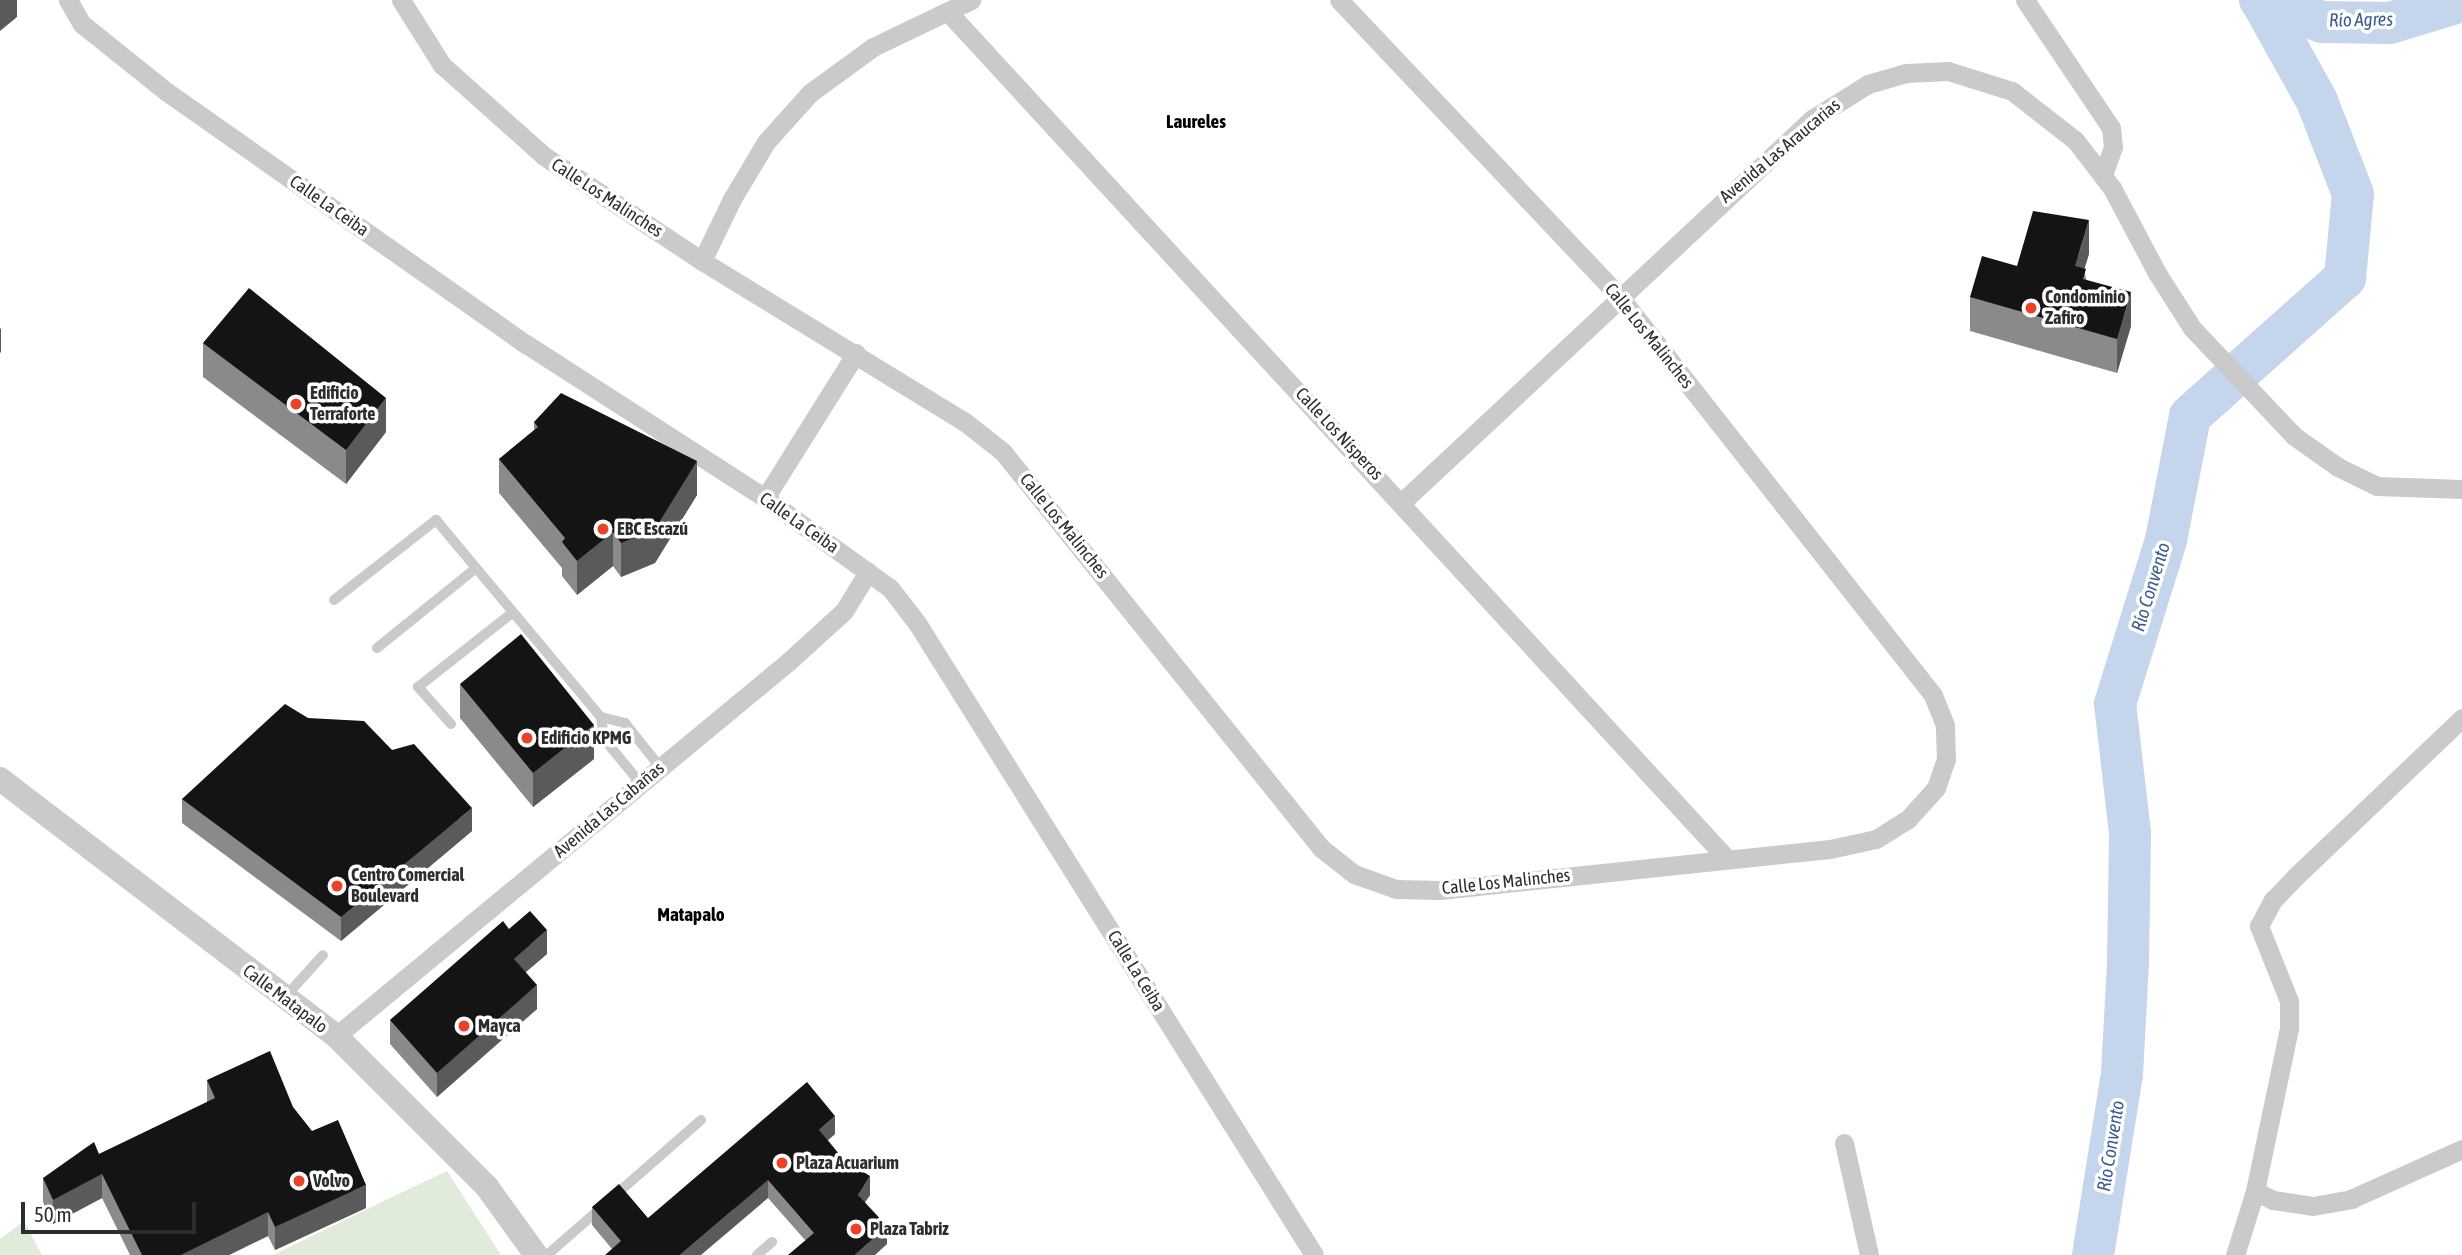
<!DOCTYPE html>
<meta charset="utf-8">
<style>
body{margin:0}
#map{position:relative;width:2462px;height:1255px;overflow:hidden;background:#fff;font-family:"Asap Condensed",sans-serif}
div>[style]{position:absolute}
.green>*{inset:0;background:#e0ebda}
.river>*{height:42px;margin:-21px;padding:0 21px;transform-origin:21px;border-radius:21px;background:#c5d5ec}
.service>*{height:10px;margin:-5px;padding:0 5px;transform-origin:5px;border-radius:5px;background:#cacaca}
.minor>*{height:19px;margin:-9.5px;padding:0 9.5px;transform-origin:9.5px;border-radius:9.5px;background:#cacaca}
.tertiary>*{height:24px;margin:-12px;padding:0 12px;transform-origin:12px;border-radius:12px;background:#cacaca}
.wall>*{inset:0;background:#8a8a8a}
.shaded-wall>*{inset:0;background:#5a5a5a}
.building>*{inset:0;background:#141414}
.dots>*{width:19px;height:19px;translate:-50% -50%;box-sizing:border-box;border:4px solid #fff;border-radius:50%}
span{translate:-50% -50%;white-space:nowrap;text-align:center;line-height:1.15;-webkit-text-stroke:7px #fff;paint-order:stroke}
.street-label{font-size:18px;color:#2d2d2d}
.poi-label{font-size:18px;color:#2d2d2d;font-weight:700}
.left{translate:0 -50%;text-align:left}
.water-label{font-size:19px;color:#395e91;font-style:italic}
.neighbourhood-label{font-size:19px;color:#000;font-weight:700}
.scale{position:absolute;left:21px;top:1202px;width:175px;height:32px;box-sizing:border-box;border:4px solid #2d2d2d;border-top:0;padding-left:9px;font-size:21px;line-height:24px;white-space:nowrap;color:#2d2d2d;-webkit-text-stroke:5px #fff;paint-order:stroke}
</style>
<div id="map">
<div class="green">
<div style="clip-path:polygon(447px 1171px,501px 1255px,273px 1255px,388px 1199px)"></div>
<div style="clip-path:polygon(24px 1221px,42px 1255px,0 1255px,0 1239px)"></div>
</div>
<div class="river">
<div style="left:2260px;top:0;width:66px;rotate:19.5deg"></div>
<div style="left:2322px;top:22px;width:68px;rotate:0.8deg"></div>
<div style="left:2390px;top:23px;width:75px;rotate:-17deg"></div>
<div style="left:2093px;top:1255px;width:183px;rotate:-80.9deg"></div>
<div style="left:2122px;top:1074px;width:110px;rotate:-86.9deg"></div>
<div style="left:2128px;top:964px;width:131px;rotate:-89.1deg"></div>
<div style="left:2130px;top:833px;width:130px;rotate:-96.6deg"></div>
<div style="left:2115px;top:704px;width:172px;rotate:-72.7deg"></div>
<div style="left:2166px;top:540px;width:126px;rotate:-79deg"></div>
<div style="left:2190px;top:416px;width:208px;rotate:-41.7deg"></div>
<div style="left:2345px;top:278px;width:84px;rotate:-84.6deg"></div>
<div style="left:2353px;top:194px;width:100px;rotate:-111.2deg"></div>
<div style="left:2317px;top:101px;width:111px;rotate:-119.1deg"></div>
</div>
<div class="service">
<div style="left:334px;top:600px;width:130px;rotate:-38.1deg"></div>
<div style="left:436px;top:520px;width:257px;rotate:50.1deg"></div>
<div style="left:601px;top:717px;width:22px;rotate:82deg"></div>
<div style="left:604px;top:739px;width:58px;rotate:50.6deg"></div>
<div style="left:377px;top:648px;width:126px;rotate:-38.9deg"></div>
<div style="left:601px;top:717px;width:25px;rotate:14deg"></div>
<div style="left:625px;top:723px;width:56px;rotate:51.5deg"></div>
<div style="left:451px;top:724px;width:50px;rotate:-131.7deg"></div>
<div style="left:418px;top:687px;width:120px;rotate:-38.2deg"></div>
<div style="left:286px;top:996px;width:55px;rotate:-47.9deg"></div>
<div style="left:613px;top:1197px;width:117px;rotate:-41.2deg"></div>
<div style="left:547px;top:1255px;width:73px;rotate:-41.1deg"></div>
<div style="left:757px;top:1255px;width:20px;rotate:-41deg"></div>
</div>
<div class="minor">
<div style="left:68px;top:0;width:28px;rotate:60deg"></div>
<div style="left:82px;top:24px;width:109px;rotate:38.7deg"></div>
<div style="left:167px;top:92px;width:439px;rotate:35.1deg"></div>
<div style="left:526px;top:344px;width:284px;rotate:32.8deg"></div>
<div style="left:765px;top:498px;width:154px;rotate:35.8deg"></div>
<div style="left:890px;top:588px;width:44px;rotate:52.4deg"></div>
<div style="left:917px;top:623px;width:746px;rotate:57.86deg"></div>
<div style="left:401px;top:0;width:77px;rotate:57.8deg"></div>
<div style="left:442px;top:65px;width:137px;rotate:41.7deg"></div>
<div style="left:544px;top:156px;width:190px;rotate:33.6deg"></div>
<div style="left:702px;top:261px;width:308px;rotate:31.5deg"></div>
<div style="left:965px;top:422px;width:48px;rotate:38.3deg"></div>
<div style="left:1003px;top:452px;width:508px;rotate:51.23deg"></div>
<div style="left:1321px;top:848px;width:42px;rotate:38.2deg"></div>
<div style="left:1354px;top:874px;width:45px;rotate:19.7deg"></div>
<div style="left:1396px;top:889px;width:44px;rotate:1.3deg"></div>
<div style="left:1440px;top:890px;width:392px;rotate:-6deg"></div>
<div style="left:1830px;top:849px;width:47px;rotate:-12.3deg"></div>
<div style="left:1876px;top:839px;width:38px;rotate:-32deg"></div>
<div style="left:1908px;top:819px;width:42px;rotate:-47.9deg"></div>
<div style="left:1936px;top:788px;width:31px;rotate:-71deg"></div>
<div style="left:1946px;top:759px;width:34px;rotate:-92deg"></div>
<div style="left:1945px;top:725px;width:32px;rotate:-112deg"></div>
<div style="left:1933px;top:695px;width:508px;rotate:-128.2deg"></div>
<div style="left:1619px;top:296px;width:407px;rotate:-133.4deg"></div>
<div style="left:2025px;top:0;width:154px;rotate:56.1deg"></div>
<div style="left:2111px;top:128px;width:19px;rotate:84deg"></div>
<div style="left:2113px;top:147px;width:30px;rotate:110deg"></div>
<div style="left:948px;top:12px;width:1151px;rotate:47.39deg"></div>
<div style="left:702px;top:261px;width:69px;rotate:-64.2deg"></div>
<div style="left:732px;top:199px;width:66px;rotate:-59.2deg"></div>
<div style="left:766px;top:142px;width:66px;rotate:-48.1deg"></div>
<div style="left:810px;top:93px;width:78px;rotate:-36.1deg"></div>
<div style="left:873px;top:47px;width:109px;rotate:-25.6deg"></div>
<div style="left:765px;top:498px;width:171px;rotate:-57.9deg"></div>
<div style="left:1402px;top:502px;width:561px;rotate:-43.05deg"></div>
<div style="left:1812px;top:119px;width:66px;rotate:-32deg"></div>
<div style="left:1868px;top:84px;width:40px;rotate:-16deg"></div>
<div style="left:1906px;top:73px;width:42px;rotate:-2.7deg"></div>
<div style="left:1948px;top:71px;width:67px;rotate:17.4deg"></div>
<div style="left:2012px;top:91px;width:80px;rotate:37.9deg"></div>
<div style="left:2075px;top:140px;width:61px;rotate:52.4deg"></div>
<div style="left:2112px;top:188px;width:96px;rotate:62.1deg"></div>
<div style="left:2157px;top:273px;width:65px;rotate:57.5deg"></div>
<div style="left:2192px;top:328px;width:149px;rotate:46.6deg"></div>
<div style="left:2294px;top:436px;width:54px;rotate:35.2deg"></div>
<div style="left:2338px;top:467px;width:43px;rotate:26deg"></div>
<div style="left:2377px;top:486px;width:85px;rotate:2deg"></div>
<div style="left:336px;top:1036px;width:587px;rotate:-39.61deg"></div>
<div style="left:788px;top:662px;width:76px;rotate:-42.3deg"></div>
<div style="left:844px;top:611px;width:46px;rotate:-58.4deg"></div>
<div style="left:1844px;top:1143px;width:115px;rotate:77.4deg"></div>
<div style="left:2255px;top:1191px;width:20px;rotate:27deg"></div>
<div style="left:2273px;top:1200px;width:40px;rotate:8.5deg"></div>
<div style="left:2313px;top:1206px;width:39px;rotate:-10deg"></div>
<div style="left:2351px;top:1199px;width:122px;rotate:-24.2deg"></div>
<div style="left:2235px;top:1255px;width:67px;rotate:-72.6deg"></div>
<div style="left:2255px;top:1191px;width:167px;rotate:-78.2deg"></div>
<div style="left:2289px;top:1028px;width:27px;rotate:-90deg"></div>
<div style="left:2289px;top:1001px;width:81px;rotate:-111.8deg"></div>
<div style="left:2259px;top:926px;width:30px;rotate:-62deg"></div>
<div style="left:2273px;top:900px;width:30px;rotate:-46deg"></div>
<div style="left:2294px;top:878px;width:232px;rotate:-43.6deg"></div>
</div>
<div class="tertiary">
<div style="left:0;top:779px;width:423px;rotate:37.4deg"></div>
<div style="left:336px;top:1036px;width:214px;rotate:45deg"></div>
<div style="left:487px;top:1187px;width:84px;rotate:54.2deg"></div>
</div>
<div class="wall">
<div style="clip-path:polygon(2089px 254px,2084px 268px,2086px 279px,2131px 326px,2117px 373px,1970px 331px,1970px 297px,2017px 266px)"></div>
<div style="clip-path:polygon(203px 343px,386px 432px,346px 484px,203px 377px)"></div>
<div style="clip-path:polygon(534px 422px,697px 495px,655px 563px,621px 577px,613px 566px,577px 595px,562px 576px,562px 568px,499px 493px,499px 459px,534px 430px)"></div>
<div style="clip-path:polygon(460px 684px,594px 759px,533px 807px,460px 718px)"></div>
<div style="clip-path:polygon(308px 718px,392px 750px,472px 831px,341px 941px,182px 823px,182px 799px)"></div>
<div style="clip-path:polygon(509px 929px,547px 954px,526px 972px,537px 1009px,437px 1097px,390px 1044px,390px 1020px)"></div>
<div style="clip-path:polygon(207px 1080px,293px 1107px,366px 1208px,275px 1250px,268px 1236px,229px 1255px,130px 1255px,102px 1198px,53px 1224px,43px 1202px,43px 1178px,99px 1154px,207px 1103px)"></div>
<div style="clip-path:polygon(835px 1134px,828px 1140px,870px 1195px,865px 1202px,887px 1244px,805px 1240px,768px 1198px,612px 1249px,592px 1225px,592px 1207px,648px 1218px)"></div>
</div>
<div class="shaded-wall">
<div style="clip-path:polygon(0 0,17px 0,17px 17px,0 31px)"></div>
<div style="clip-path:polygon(2089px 220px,2089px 254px,2075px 300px,2075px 266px)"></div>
<div style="clip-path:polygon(2131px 292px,2131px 326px,2117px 373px,2117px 339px)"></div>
<div style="clip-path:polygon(1px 328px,1px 352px,0 353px,0 329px)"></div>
<div style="clip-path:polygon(386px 398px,386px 432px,346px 484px,346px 450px)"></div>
<div style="clip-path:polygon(697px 461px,697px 495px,655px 563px,621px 577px,621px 543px)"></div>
<div style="clip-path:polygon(613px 532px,613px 566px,577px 595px,577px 561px)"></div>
<div style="clip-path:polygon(594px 725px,594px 759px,533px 807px,533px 773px)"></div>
<div style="clip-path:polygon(472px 808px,472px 831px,341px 941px,341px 917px)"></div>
<div style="clip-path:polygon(547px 930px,547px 954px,514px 982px,514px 959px)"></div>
<div style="clip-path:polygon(537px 985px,537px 1009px,437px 1097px,437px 1073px)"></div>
<div style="clip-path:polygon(835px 1116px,835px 1134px,819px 1148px,819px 1130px)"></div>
<div style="clip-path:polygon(102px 1174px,102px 1198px,53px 1224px,53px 1200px)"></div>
<div style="clip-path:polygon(870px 1176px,870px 1195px,858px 1213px,858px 1195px)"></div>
<div style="clip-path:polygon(768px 1180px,768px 1198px,701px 1255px,680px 1255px)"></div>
<div style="clip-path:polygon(366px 1185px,366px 1208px,275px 1250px,275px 1227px)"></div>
<div style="clip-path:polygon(268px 1212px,268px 1236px,229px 1255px,181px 1255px)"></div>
<div style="clip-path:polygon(887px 1226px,887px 1244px,875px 1255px,855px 1255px)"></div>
</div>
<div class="building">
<div style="clip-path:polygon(2033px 211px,2089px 220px,2075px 266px,2086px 269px,2083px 279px,2131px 292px,2117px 339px,1970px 297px,1982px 256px,2017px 266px)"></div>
<div style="clip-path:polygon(249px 288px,386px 398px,346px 450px,203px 343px)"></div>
<div style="clip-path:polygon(561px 393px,697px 461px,655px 529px,621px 543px,613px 532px,577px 561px,562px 542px,565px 538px,499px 459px,538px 427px,534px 422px)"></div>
<div style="clip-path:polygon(521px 634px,594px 725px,533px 773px,460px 684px)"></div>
<div style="clip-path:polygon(285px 704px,308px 718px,364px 721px,392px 750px,414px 744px,472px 808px,341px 917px,182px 799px)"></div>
<div style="clip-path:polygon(530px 911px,547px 930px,514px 959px,537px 985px,437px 1073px,390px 1020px,503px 921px,509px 929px)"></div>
<div style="clip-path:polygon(270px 1051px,293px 1107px,312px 1131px,338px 1120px,366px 1185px,275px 1227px,268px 1212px,181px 1255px,142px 1255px,102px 1174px,53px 1200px,43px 1178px,94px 1142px,99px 1154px,215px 1098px,207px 1080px)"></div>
<div style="clip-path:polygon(807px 1082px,835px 1116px,819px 1130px,844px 1160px,870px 1176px,858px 1195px,887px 1226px,855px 1255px,788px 1255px,814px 1233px,768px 1180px,680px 1255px,605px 1255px,621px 1241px,592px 1207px,619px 1184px,648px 1218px)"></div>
</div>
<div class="dots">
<div style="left:2031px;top:308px;background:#ea4129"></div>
<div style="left:296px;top:404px;background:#ea4129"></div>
<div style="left:603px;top:529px;background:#ea4129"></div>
<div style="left:527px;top:738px;background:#ea4129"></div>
<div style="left:337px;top:886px;background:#ea4129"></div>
<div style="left:464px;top:1026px;background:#ea4129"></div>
<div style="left:782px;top:1163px;background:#ea4129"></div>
<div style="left:299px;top:1181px;background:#ea4129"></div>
<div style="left:856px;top:1229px;background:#ea4129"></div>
</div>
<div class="street-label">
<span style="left:1780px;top:151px;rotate:-40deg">Avenida Las Araucarias</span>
<span style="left:607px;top:198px;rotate:33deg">Calle Los Malinches</span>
<span style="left:329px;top:206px;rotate:35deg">Calle La Ceiba</span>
<span style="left:1649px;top:336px;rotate:51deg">Calle Los Malinches</span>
<span style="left:1339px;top:434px;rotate:47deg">Calle Los Nísperos</span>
<span style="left:799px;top:523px;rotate:35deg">Calle La Ceiba</span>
<span style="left:1064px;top:526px;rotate:51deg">Calle Los Malinches</span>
<span style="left:609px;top:810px;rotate:-40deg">Avenida Las Cabañas</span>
<span style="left:1506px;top:882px;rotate:-6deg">Calle Los Malinches</span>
<span style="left:1136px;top:971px;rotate:58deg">Calle La Ceiba</span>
<span style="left:285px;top:999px;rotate:37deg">Calle Matapalo</span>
</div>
<div class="poi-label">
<span class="left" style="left:2045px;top:308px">Condominio<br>Zafiro</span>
<span class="left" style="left:310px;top:404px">Edificio<br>Terraforte</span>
<span class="left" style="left:617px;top:529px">EBC Escazú</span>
<span class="left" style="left:541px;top:738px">Edificio KPMG</span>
<span class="left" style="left:351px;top:886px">Centro Comercial<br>Boulevard</span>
<span class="left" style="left:478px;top:1026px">Mayca</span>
<span class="left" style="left:796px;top:1163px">Plaza Acuarium</span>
<span class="left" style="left:313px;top:1181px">Volvo</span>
<span class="left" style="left:870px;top:1229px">Plaza Tabriz</span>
</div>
<div class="water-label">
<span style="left:2361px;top:20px;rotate:-1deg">Río Agres</span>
<span style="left:2151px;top:587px;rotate:-73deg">Río Convento</span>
<span style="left:2111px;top:1146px;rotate:-81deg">Río Convento</span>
</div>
<div class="neighbourhood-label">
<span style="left:1196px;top:122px">Laureles</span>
<span style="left:691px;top:915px">Matapalo</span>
</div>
<div class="scale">50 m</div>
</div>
